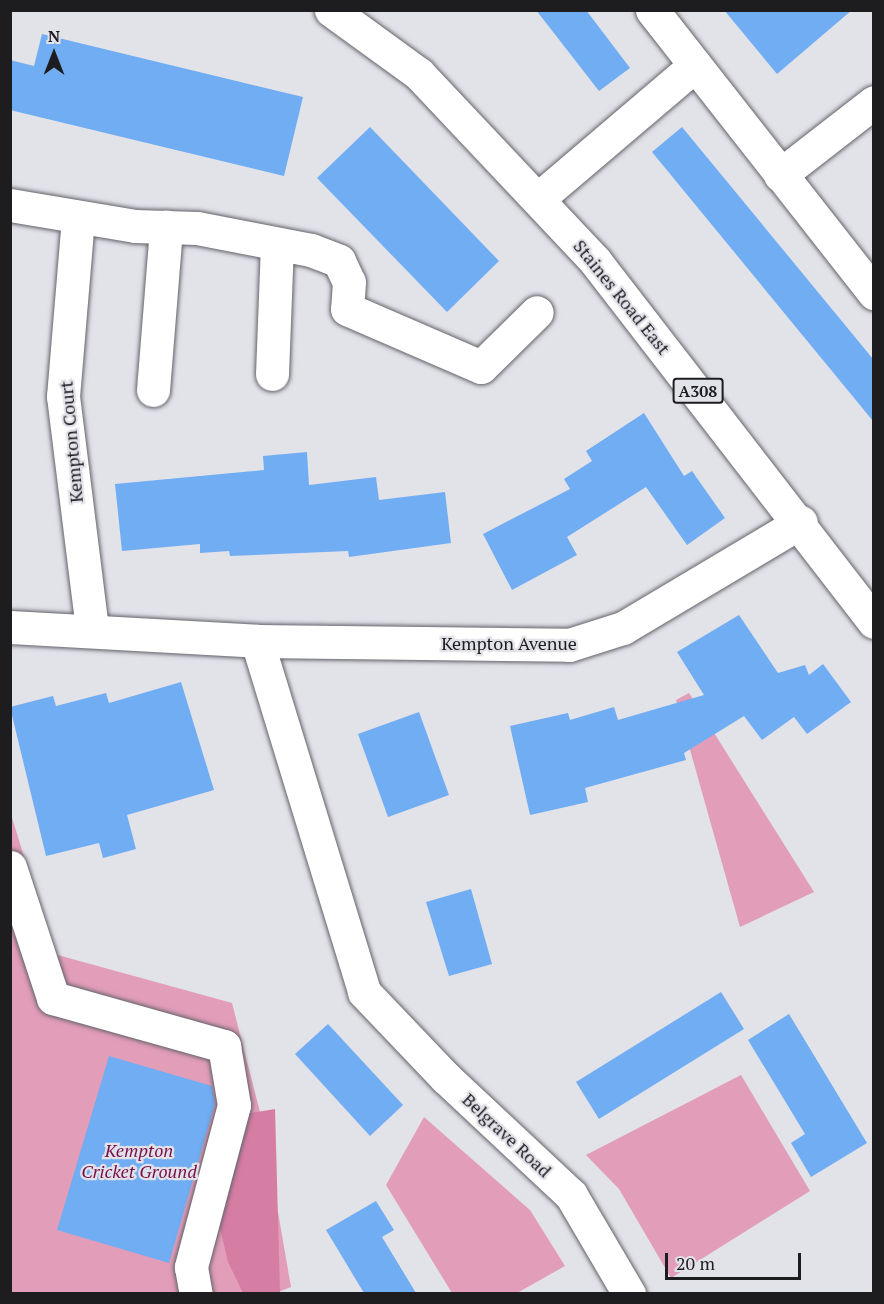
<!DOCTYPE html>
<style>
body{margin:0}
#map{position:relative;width:884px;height:1304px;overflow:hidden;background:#e2e2e9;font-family:"PT Serif",serif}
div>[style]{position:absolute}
.green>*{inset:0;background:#e29db9}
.forest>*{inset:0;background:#d67da4}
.building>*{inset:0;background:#71adf2}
.roads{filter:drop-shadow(0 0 2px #63636a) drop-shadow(0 0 2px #63636a)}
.minor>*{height:33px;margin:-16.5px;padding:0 16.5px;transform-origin:16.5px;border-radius:16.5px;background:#fff}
.highway>*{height:33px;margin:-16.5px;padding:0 16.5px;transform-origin:16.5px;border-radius:16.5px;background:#fff}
span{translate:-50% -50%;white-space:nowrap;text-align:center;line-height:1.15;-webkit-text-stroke:4.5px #e2e2e9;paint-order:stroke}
.shield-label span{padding:2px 4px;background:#e2e2e9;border:2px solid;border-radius:4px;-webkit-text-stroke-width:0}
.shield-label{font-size:16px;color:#1d1d20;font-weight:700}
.street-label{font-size:18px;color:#1d1d20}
.park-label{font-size:18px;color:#7a0f4b;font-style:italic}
.frame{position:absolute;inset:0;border:12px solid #1d1d20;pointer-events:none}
.north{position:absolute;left:24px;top:24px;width:60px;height:60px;-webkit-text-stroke:4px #e2e2e9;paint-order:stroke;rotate:0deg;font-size:16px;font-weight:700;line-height:24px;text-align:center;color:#1d1d20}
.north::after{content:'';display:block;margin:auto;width:21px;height:27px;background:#1d1d20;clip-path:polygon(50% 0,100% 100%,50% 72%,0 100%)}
.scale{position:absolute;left:665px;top:1253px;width:136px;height:27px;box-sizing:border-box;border:3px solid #1d1d20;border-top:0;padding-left:8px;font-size:18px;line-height:21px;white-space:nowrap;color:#1d1d20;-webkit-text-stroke:4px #e2e2e9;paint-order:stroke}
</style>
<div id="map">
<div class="green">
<div style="clip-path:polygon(689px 693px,814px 892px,740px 927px,676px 700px)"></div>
<div style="clip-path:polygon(10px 811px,54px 954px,232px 1003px,262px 1120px,291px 1287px,273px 1294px,11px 1293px)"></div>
<div style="clip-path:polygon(741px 1075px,810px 1191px,671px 1278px,619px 1189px,586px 1155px)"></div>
<div style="clip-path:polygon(424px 1117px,530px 1210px,565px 1266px,517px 1293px,452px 1293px,386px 1185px)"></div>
</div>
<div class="forest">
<div style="clip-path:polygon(275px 1109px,280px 1293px,243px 1293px,228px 1262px,217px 1215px,244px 1114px)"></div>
</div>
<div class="building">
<div style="clip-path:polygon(536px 10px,586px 10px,630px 68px,599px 91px)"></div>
<div style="clip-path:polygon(724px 10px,852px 10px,777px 74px)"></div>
<div style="clip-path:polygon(42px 34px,303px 97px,284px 176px,10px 110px,10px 60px,34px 66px)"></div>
<div style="clip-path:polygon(370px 127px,499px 261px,447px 312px,317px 178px)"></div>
<div style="clip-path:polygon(682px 127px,873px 359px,873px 421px,652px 152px)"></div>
<div style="clip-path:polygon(644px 413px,684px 476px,692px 471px,725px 518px,687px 545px,646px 487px,567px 537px,577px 555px,512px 590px,483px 534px,570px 489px,564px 479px,592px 461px,586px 451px)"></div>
<div style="clip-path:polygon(307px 452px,309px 485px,376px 477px,379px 500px,445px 492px,451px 543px,349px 557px,348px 551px,230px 556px,229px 551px,200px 553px,200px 544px,122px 551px,115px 484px,264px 470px,263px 456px)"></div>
<div style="clip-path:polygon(739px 615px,778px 673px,805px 665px,809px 675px,823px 664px,851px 702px,807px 734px,794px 717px,762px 740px,744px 716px,684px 753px,686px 760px,585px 788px,588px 802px,530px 815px,510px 726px,568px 713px,570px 720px,614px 707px,618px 720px,704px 695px,677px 652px)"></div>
<div style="clip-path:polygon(181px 682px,214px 790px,127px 815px,136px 849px,103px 858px,99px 843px,46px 856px,10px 707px,53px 696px,56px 706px,106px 693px,109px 703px)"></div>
<div style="clip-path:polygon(419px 712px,449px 795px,388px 817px,358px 734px)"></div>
<div style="clip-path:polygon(471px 889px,492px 964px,449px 976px,426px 902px)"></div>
<div style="clip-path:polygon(721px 992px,744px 1029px,599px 1119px,576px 1082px)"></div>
<div style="clip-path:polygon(789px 1014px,867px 1143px,811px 1177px,791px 1143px,805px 1134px,748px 1040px)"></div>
<div style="clip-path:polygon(328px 1024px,403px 1105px,370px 1136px,295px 1054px)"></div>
<div style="clip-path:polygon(109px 1056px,212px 1086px,215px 1104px,169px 1263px,57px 1230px)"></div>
<div style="clip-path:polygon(376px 1201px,394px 1230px,382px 1237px,416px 1293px,364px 1293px,326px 1230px)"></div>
</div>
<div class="roads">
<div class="minor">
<div style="left:652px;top:10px;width:360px;rotate:51.9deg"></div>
<div style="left:780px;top:175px;width:119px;rotate:-37.8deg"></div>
<div style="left:539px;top:198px;width:205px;rotate:-40.4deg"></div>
<div style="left:10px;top:205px;width:127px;rotate:9.5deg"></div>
<div style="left:135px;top:226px;width:62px;rotate:1.8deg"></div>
<div style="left:197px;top:228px;width:116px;rotate:10.9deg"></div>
<div style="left:311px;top:250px;width:30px;rotate:21deg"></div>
<div style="left:339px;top:261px;width:23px;rotate:65deg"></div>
<div style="left:349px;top:282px;width:27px;rotate:94deg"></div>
<div style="left:347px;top:309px;width:146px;rotate:23.4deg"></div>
<div style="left:481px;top:367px;width:78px;rotate:-44.5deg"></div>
<div style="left:78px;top:218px;width:179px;rotate:94.8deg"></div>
<div style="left:63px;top:396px;width:236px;rotate:82.9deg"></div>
<div style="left:272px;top:374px;width:130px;rotate:-87.8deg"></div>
<div style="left:153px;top:390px;width:164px;rotate:-85.4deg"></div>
<div style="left:10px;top:627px;width:247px;rotate:3.2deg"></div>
<div style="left:257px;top:641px;width:312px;rotate:0.7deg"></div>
<div style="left:569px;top:645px;width:57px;rotate:-17.5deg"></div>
<div style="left:623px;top:628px;width:207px;rotate:-30.8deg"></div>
<div style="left:257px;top:641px;width:367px;rotate:73deg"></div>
<div style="left:364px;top:992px;width:119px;rotate:46.4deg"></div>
<div style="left:446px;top:1078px;width:171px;rotate:43.1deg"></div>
<div style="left:571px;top:1195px;width:115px;rotate:59.6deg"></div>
<div style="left:10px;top:867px;width:138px;rotate:71.8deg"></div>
<div style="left:53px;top:998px;width:178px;rotate:15.7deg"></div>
<div style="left:224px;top:1046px;width:60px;rotate:80.4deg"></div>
<div style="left:234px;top:1105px;width:168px;rotate:104.9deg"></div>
<div style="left:191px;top:1267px;width:27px;rotate:80deg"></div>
</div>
<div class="highway">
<div style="left:331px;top:10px;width:109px;rotate:36deg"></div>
<div style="left:419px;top:74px;width:257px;rotate:46.7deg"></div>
<div style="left:595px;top:261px;width:456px;rotate:52.3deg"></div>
</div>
</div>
<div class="shield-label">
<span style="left:698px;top:391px">A308</span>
</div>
<div class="street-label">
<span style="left:622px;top:297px;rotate:51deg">Staines Road East</span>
<span style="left:71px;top:442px;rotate:-95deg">Kempton Court</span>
<span style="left:509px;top:643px">Kempton Avenue</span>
<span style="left:507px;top:1135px;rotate:43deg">Belgrave Road</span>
</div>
<div class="park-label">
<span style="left:139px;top:1161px">Kempton<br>Cricket Ground</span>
</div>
<div class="frame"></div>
<div class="north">N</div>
<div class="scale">20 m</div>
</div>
